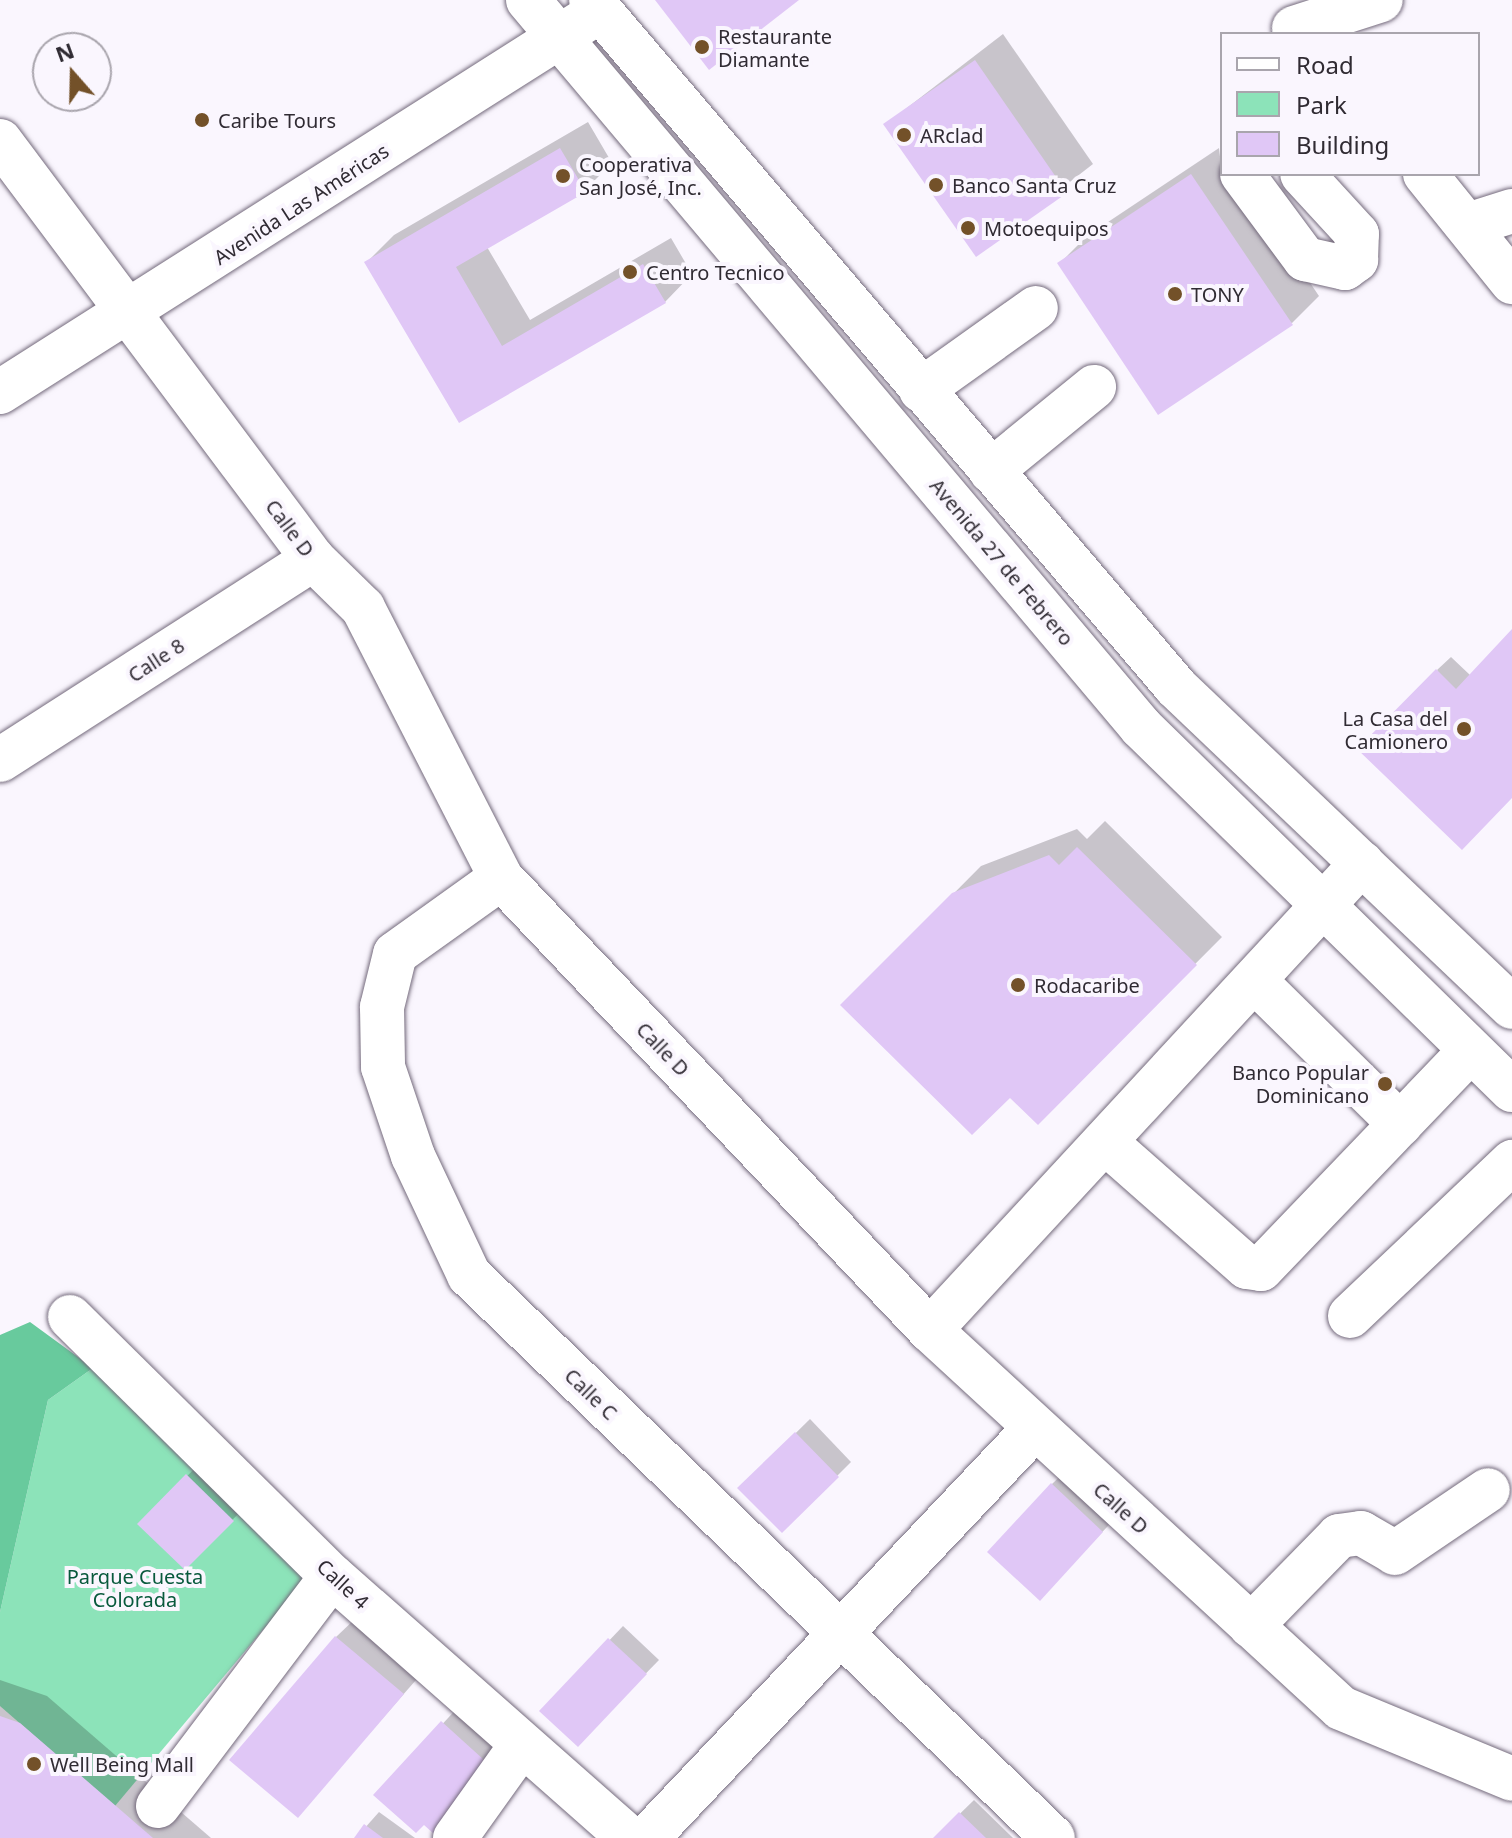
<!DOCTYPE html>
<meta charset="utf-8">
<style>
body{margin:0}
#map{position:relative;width:1512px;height:1838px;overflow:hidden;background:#faf6fe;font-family:"Noto Sans",sans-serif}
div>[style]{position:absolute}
.green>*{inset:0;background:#8ce3b9}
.forest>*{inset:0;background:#68ca9d}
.shadow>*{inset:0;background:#0003}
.building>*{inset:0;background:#e0c7f6}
.roads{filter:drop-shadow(0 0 2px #746a7c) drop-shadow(0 0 2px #746a7c)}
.minor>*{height:44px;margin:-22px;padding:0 22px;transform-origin:22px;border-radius:22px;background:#fff}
.major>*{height:44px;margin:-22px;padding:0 22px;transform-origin:22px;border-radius:22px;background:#fff}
.dots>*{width:22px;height:22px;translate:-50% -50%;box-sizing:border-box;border:4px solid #faf6fe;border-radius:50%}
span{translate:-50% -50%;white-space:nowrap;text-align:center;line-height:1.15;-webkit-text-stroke:8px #faf6fe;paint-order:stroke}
.poi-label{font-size:20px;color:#302b33}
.left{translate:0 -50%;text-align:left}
.right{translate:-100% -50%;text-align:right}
.street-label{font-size:20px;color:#302b33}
.park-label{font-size:20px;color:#08593c}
.legend{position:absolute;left:1220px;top:32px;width:260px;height:144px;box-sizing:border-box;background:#faf6fe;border:2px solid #a9a5ad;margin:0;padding:10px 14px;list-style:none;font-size:24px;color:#302b33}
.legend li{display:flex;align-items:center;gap:16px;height:40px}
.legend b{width:40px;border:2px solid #a9a5ad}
.north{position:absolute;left:32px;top:32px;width:80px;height:80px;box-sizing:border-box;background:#faf6fe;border:2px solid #a9a5ad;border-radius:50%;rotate:340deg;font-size:22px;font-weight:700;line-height:32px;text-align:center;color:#302b33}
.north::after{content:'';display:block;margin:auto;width:28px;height:36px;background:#735129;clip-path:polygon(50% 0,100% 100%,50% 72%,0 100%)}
</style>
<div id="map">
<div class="green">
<div style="clip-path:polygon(93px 1368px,305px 1580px,115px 1806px,0 1706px,0 1612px,48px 1400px)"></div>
</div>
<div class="forest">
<div style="clip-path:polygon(30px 1322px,93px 1368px,48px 1400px,0 1612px,0 1335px)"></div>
</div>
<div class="shadow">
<div style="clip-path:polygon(1003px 34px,1093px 164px,977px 254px,886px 124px)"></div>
<div style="clip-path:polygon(588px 122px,612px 163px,585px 190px,487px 247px,530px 320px,671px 238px,692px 274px,665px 302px,459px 420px,367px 262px,394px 235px)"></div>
<div style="clip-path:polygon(1219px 148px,1222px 174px,1237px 174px,1319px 296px,1292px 323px,1059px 264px,1087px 236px)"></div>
<div style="clip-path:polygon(1512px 631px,1512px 796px,1437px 670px,1451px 657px,1470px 675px)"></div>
<div style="clip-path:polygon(1105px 821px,1222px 937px,1038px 1122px,1010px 1095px,843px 1005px,981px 866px,1077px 829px,1087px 839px)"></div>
<div style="clip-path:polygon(810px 1419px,851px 1462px,782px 1531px,740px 1488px)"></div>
<div style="clip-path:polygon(201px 1462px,246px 1506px,185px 1568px,140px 1524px)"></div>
<div style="clip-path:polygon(1073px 1464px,1123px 1510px,1060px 1577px,1052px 1484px)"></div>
<div style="clip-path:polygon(357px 1617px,423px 1672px,298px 1815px,336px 1637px)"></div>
<div style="clip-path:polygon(623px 1626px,659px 1660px,577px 1744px,542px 1711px)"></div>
<div style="clip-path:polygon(0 1680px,47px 1696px,211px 1838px,0 1838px)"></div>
<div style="clip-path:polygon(463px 1702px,513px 1747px,455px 1810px,376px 1795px)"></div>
<div style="clip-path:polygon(974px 1800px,1013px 1838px,935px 1838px)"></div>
<div style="clip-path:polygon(379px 1812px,415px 1838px,356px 1838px)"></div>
</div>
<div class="building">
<div style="clip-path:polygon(655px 0,799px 0,709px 70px)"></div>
<div style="clip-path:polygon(975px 60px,1067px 193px,976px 257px,883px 124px)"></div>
<div style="clip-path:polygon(560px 148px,586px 192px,456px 267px,502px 346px,643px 264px,666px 303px,459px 423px,364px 262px)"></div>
<div style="clip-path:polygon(1191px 174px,1293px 325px,1158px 415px,1057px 263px)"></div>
<div style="clip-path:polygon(1512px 629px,1512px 798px,1462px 850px,1357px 749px,1436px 669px,1456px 689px)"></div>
<div style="clip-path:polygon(1077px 847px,1197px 965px,1038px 1125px,1010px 1098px,972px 1135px,840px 1005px,952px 893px,1049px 855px,1059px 865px)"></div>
<div style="clip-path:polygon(795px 1432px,839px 1477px,782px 1533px,737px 1488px)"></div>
<div style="clip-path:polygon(186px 1474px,234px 1521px,185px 1570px,137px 1524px)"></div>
<div style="clip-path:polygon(1051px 1483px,1103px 1532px,1040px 1601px,987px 1552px)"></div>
<div style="clip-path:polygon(335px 1636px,404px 1694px,298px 1818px,229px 1760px)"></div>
<div style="clip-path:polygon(608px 1638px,647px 1674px,578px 1747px,539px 1711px)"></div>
<div style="clip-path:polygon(0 1716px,20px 1723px,153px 1838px,0 1838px)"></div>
<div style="clip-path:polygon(441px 1721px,494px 1769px,434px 1834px,424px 1825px,416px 1833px,373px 1795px)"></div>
<div style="clip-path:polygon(959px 1812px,986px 1838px,933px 1838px)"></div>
<div style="clip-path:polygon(364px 1824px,383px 1838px,354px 1838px)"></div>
</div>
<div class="roads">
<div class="minor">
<div style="left:1294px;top:28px;width:91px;rotate:-17.8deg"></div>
<div style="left:0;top:141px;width:522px;rotate:53.17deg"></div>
<div style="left:313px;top:559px;width:70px;rotate:44.4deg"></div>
<div style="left:363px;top:608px;width:303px;rotate:62.9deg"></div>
<div style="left:501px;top:878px;width:623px;rotate:46.5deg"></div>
<div style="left:930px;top:1330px;width:558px;rotate:42.6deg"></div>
<div style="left:1341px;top:1708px;width:185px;rotate:22.5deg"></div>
<div style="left:1242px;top:174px;width:106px;rotate:53.5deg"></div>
<div style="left:1305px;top:259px;width:41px;rotate:12.7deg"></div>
<div style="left:1345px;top:268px;width:14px;rotate:-36deg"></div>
<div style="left:1356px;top:260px;width:26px;rotate:-88deg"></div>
<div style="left:1357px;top:234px;width:81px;rotate:-132.5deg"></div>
<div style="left:1425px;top:174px;width:139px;rotate:51.1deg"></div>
<div style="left:1471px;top:224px;width:43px;rotate:-17.6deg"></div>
<div style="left:921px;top:390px;width:141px;rotate:-35.5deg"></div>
<div style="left:0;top:392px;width:711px;rotate:-32.42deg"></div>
<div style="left:991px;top:471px;width:133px;rotate:-39.2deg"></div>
<div style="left:0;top:760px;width:372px;rotate:-32.7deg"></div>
<div style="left:501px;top:878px;width:130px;rotate:144.4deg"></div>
<div style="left:395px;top:954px;width:55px;rotate:103.8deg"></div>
<div style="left:382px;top:1007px;width:60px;rotate:89deg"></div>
<div style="left:383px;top:1067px;width:94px;rotate:71.4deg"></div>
<div style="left:413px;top:1156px;width:132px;rotate:64.8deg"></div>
<div style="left:469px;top:1275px;width:811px;rotate:43.95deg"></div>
<div style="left:1255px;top:981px;width:204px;rotate:44.6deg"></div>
<div style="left:1105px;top:1142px;width:189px;rotate:41.4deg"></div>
<div style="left:1247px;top:1267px;width:14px;rotate:8deg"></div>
<div style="left:1261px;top:1269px;width:303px;rotate:-46.2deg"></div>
<div style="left:1350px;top:1316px;width:224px;rotate:-43.5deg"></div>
<div style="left:70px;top:1317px;width:368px;rotate:44.7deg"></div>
<div style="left:332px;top:1576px;width:396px;rotate:41.4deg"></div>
<div style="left:930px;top:1330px;width:636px;rotate:-47.23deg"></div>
<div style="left:1251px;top:1626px;width:126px;rotate:-45.6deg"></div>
<div style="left:1339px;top:1536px;width:22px;rotate:-8deg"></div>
<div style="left:1361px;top:1533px;width:39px;rotate:30deg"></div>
<div style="left:1395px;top:1553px;width:112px;rotate:-34.1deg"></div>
<div style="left:158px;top:1806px;width:288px;rotate:-52.9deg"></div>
<div style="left:455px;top:1838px;width:115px;rotate:-54.5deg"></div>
<div style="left:647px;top:1838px;width:563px;rotate:-46.58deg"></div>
</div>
<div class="major">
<div style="left:528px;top:0;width:951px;rotate:49.86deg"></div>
<div style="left:1141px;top:727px;width:519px;rotate:44.38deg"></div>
<div style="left:591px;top:0;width:902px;rotate:49.58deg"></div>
<div style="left:1176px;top:687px;width:464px;rotate:43.6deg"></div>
</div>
</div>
<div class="dots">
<div style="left:702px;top:47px;background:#735129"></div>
<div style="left:202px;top:120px;background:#735129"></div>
<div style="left:904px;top:135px;background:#735129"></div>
<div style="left:563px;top:176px;background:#735129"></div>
<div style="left:936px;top:185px;background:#735129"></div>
<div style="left:968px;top:228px;background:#735129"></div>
<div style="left:630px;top:272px;background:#735129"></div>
<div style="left:1175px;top:294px;background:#735129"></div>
<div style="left:1464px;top:729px;background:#735129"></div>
<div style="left:1018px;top:985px;background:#735129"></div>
<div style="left:1385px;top:1084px;background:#735129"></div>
<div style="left:34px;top:1764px;background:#735129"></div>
</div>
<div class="poi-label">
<span class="left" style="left:718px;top:48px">Restaurante<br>Diamante</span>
<span class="left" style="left:218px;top:120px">Caribe Tours</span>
<span class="left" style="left:920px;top:135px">ARclad</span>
<span class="left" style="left:579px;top:176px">Cooperativa<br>San José, Inc.</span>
<span class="left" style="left:952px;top:185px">Banco Santa Cruz</span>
<span class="left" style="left:984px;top:228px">Motoequipos</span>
<span class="left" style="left:646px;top:272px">Centro Tecnico</span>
<span class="left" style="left:1191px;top:294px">TONY</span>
<span class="right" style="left:1448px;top:730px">La Casa del<br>Camionero</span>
<span class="left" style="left:1034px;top:985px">Rodacaribe</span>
<span class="right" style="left:1369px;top:1084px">Banco Popular<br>Dominicano</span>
<span class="left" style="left:50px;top:1764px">Well Being Mall</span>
</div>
<div class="street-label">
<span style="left:301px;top:204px;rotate:-33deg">Avenida Las Américas</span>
<span style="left:290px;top:528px;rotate:53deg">Calle D</span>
<span style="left:1002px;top:562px;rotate:50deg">Avenida 27 de Febrero</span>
<span style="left:156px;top:660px;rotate:-33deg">Calle 8</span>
<span style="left:663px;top:1049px;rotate:46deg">Calle D</span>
<span style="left:591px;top:1394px;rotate:44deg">Calle C</span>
<span style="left:1121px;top:1508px;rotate:42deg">Calle D</span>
<span style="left:343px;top:1584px;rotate:43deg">Calle 4</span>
</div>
<div class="park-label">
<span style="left:135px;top:1588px">Parque Cuesta<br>Colorada</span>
</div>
<ul class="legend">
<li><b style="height:10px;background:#fff"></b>Road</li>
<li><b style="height:22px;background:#8ce3b9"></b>Park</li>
<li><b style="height:22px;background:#e0c7f6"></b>Building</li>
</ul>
<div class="north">N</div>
</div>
